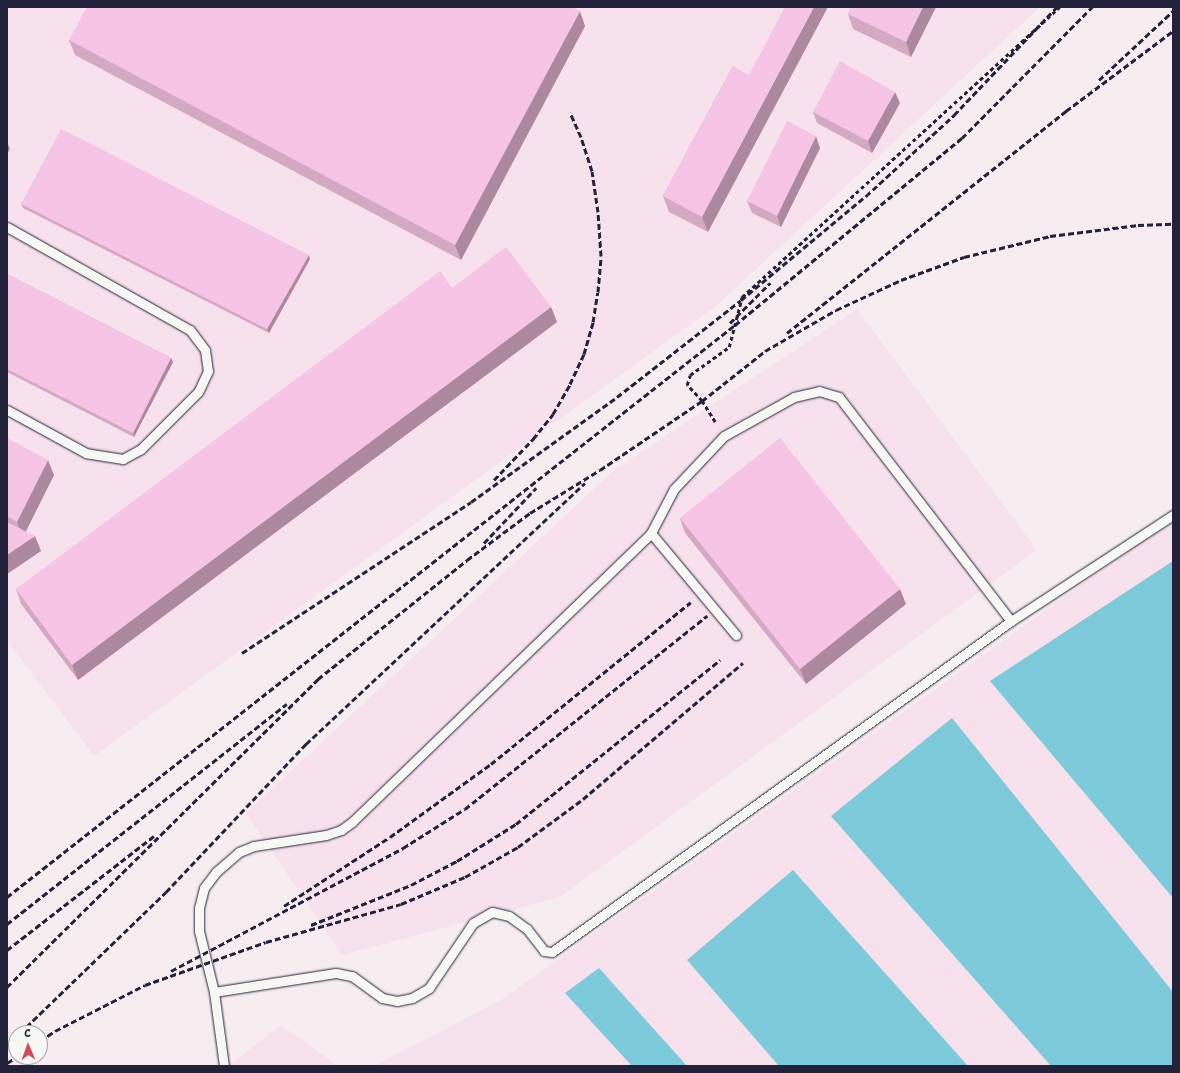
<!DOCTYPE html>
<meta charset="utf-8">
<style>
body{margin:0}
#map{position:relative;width:1180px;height:1073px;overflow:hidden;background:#f6ecef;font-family:"Shantell Sans",sans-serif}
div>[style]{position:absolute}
.built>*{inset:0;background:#f6e0eb}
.water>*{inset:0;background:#7cc9da}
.path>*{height:2.5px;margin-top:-1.25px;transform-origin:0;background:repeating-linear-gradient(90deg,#22223b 0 4px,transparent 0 7px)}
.roads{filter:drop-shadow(0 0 1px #22223b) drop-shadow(0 0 1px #22223b)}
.service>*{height:9px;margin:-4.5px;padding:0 4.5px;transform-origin:4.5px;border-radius:4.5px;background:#f6f6f2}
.rail>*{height:3px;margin-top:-1.5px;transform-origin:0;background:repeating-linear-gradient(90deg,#22223b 0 6px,transparent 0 9px)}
.wall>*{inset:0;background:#d3a8c3}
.shaded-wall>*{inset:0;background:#ac889f}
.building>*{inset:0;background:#f5c3e3}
span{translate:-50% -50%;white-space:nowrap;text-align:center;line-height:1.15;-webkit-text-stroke:3px #f6f6f2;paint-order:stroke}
.frame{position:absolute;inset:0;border:8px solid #22223b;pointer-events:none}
.north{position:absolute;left:8px;top:1025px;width:40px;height:40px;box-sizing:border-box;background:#f6f6f2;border:1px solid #a1a1a9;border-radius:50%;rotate:358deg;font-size:11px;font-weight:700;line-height:16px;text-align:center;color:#22223b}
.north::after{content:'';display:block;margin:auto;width:14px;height:18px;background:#d1495b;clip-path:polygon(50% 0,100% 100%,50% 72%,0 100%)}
</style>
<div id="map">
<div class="built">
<div style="clip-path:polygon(7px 7px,1040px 7px,716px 306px,94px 756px,7px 641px)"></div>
<div style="clip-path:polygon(857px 309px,1037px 550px,560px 897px,342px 955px,246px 813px,614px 470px)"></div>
<div style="clip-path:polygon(1173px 519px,1173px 1066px,374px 1066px,501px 1000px)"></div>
<div style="clip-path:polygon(281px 1025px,338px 1066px,228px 1066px)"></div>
</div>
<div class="water">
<div style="clip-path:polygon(1173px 561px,1173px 898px,990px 681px)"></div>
<div style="clip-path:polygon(952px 718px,1173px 992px,1173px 1066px,1051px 1066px,831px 816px)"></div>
<div style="clip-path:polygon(793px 870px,968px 1066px,779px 1066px,687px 960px)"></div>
<div style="clip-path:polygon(599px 968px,687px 1066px,632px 1066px,565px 993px)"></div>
</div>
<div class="path">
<div style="left:715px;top:422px;width:25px;rotate:-122deg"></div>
<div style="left:702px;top:401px;width:22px;rotate:-133deg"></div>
<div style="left:687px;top:385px;width:10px;rotate:-73deg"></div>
<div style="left:690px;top:375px;width:48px;rotate:-35.7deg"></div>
<div style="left:729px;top:347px;width:52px;rotate:-75.4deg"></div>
<div style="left:742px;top:297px;width:430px;rotate:-42.4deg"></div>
</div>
<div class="roads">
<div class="service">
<div style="left:7px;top:227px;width:210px;rotate:29.4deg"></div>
<div style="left:190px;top:330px;width:25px;rotate:53deg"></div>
<div style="left:205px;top:350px;width:21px;rotate:82deg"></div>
<div style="left:208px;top:371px;width:23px;rotate:115deg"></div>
<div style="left:198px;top:392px;width:81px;rotate:135deg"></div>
<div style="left:141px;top:449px;width:21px;rotate:151deg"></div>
<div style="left:123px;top:459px;width:37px;rotate:-171deg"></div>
<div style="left:86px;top:453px;width:90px;rotate:-151.4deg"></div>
<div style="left:651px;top:533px;width:133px;rotate:50.2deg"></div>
<div style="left:214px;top:992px;width:123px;rotate:-8.9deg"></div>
<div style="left:336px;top:973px;width:16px;rotate:11deg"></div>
<div style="left:352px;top:976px;width:37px;rotate:36deg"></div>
<div style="left:382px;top:998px;width:15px;rotate:11deg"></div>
<div style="left:397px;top:1001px;width:15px;rotate:-11deg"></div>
<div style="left:412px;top:998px;width:20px;rotate:-30deg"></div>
<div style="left:429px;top:988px;width:78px;rotate:-55.9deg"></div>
<div style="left:473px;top:923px;width:22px;rotate:-30deg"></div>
<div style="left:492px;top:912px;width:17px;rotate:13deg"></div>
<div style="left:509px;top:916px;width:22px;rotate:36deg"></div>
<div style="left:527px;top:929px;width:28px;rotate:52deg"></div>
<div style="left:544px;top:951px;width:8px;rotate:7deg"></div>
<div style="left:552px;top:952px;width:566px;rotate:-35.8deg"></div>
<div style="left:1011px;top:621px;width:194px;rotate:-33.2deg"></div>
<div style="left:224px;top:1066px;width:75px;rotate:-97.7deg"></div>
<div style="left:214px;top:992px;width:63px;rotate:-103.8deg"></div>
<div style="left:199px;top:931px;width:23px;rotate:-90deg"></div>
<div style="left:199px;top:908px;width:21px;rotate:-76deg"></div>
<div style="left:204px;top:888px;width:20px;rotate:-53deg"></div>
<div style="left:216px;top:872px;width:30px;rotate:-41deg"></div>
<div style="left:239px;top:852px;width:16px;rotate:-22deg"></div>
<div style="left:254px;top:846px;width:73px;rotate:-8.7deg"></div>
<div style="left:326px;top:835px;width:16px;rotate:-18deg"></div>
<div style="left:341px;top:830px;width:14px;rotate:-36deg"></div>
<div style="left:352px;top:822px;width:416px;rotate:-44deg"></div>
<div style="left:651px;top:533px;width:50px;rotate:-62.4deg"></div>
<div style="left:674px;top:489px;width:73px;rotate:-46.7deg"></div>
<div style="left:724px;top:436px;width:80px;rotate:-29.1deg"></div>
<div style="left:794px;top:397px;width:26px;rotate:-13deg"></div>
<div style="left:819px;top:391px;width:21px;rotate:17deg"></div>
<div style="left:839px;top:397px;width:282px;rotate:52.5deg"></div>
</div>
</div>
<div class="rail">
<div style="left:1099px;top:80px;width:101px;rotate:-43deg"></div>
<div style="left:730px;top:323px;width:57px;rotate:-45deg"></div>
<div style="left:787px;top:333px;width:357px;rotate:-38.5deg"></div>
<div style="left:1066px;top:111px;width:134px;rotate:-36.8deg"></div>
<div style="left:494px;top:480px;width:57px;rotate:-46.4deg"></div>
<div style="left:533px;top:439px;width:32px;rotate:-51deg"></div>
<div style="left:553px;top:414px;width:34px;rotate:-60deg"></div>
<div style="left:570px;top:384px;width:33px;rotate:-65deg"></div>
<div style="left:584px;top:354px;width:33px;rotate:-74deg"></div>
<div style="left:593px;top:322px;width:30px;rotate:-81deg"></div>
<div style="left:598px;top:292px;width:36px;rotate:-85deg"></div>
<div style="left:601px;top:256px;width:44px;rotate:-93.9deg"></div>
<div style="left:598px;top:212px;width:41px;rotate:-98.3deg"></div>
<div style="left:592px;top:171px;width:36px;rotate:-108deg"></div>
<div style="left:581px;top:137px;width:27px;rotate:-114deg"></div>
<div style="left:484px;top:543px;width:76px;rotate:-46.6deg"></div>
<div style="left:242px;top:653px;width:274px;rotate:-33.4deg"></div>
<div style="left:471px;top:502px;width:180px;rotate:-35.7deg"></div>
<div style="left:617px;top:397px;width:157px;rotate:-38deg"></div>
<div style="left:741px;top:300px;width:163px;rotate:-39.8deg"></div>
<div style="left:866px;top:196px;width:120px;rotate:-42.6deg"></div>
<div style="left:954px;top:115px;width:149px;rotate:-46.4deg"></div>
<div style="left:7px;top:897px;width:926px;rotate:-38.16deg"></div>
<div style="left:735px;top:325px;width:294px;rotate:-39.5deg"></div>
<div style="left:962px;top:138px;width:185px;rotate:-45.2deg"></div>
<div style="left:284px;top:906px;width:126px;rotate:-33.1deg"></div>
<div style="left:390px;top:837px;width:125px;rotate:-35.9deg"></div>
<div style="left:491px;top:764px;width:257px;rotate:-39deg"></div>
<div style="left:7px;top:924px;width:356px;rotate:-38.2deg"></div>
<div style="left:311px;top:925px;width:108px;rotate:-21.8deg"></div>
<div style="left:411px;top:885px;width:52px;rotate:-27.6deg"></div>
<div style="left:457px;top:861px;width:70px;rotate:-32.1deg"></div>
<div style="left:516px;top:824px;width:262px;rotate:-38.8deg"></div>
<div style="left:7px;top:950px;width:186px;rotate:-37.8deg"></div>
<div style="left:171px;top:971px;width:263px;rotate:-27.9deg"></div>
<div style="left:403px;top:848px;width:73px;rotate:-32.2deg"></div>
<div style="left:465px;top:809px;width:310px;rotate:-38.6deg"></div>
<div style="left:7px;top:987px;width:438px;rotate:-44.7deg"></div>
<div style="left:318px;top:679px;width:191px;rotate:-38.6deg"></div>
<div style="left:467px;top:560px;width:79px;rotate:-36.7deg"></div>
<div style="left:530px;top:513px;width:82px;rotate:-31.6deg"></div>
<div style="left:600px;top:470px;width:123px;rotate:-34.1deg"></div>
<div style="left:702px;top:401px;width:80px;rotate:-38.4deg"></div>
<div style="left:765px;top:351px;width:82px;rotate:-30deg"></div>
<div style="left:836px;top:310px;width:72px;rotate:-24.8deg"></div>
<div style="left:901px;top:280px;width:67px;rotate:-20.1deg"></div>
<div style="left:964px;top:257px;width:89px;rotate:-13.7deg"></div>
<div style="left:1050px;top:236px;width:89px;rotate:-7.1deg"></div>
<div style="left:1138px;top:225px;width:35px;rotate:-2deg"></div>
<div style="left:20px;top:1033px;width:203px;rotate:-44deg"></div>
<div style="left:166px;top:892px;width:204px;rotate:-46.6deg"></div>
<div style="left:306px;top:744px;width:382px;rotate:-43.1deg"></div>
<div style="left:40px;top:1041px;width:18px;rotate:-34deg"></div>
<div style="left:55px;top:1031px;width:101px;rotate:-27.1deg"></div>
<div style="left:145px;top:985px;width:128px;rotate:-19.6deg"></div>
<div style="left:266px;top:942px;width:140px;rotate:-15.7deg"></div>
<div style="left:401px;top:904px;width:69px;rotate:-22.9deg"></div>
<div style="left:465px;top:877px;width:61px;rotate:-29.5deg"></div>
<div style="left:518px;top:847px;width:81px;rotate:-36.4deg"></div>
<div style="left:583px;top:799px;width:210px;rotate:-40.4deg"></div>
<div style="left:7px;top:1046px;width:13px;rotate:-45deg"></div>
<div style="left:7px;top:1063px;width:12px;rotate:-31deg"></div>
</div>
<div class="wall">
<div style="clip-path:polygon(851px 7px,936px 7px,911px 57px,853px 29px,848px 14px)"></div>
<div style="clip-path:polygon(585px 26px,461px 260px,75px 55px,69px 40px)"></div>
<div style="clip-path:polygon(733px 66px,708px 232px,669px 212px,663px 196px)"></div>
<div style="clip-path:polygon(900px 103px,872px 153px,817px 123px,813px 112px)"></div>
<div style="clip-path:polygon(820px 148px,781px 227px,752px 213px,747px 201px)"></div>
<div style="clip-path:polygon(21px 204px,310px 259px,269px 333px,23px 208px)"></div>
<div style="clip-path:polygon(7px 274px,171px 358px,173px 362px,134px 437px,7px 372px)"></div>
<div style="clip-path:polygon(452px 288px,551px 307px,557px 322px,78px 680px,21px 604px,16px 589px)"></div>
<div style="clip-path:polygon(7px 438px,54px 475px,26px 531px,41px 551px,7px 574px)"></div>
<div style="clip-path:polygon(680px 518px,906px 604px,806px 684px,685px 533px)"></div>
</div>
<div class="shaded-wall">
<div style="clip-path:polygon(814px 7px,828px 7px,708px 232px,702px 217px)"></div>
<div style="clip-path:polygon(923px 7px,936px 7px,911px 57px,906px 42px)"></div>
<div style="clip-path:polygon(580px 11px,585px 26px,461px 260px,455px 245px)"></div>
<div style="clip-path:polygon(895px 92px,900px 103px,872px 153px,868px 141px)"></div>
<div style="clip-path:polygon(816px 136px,820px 148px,781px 227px,777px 216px)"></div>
<div style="clip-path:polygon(7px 142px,10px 149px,7px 154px)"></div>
<div style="clip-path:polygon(309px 255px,310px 259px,269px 333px,267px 329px)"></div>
<div style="clip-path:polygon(551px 307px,557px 322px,78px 680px,72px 665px)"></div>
<div style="clip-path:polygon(171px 358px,173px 362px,134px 437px,133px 433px)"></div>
<div style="clip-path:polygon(48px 460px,54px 475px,23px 537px,17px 522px)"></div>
<div style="clip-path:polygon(35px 536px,41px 551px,7px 574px,7px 555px)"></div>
<div style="clip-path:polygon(900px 589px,906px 604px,806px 684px,800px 669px)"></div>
</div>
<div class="building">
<div style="clip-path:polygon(87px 7px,572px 7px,580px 11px,455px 245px,69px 40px)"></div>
<div style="clip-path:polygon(785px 7px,814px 7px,702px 217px,663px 196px,733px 66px,749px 75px)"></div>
<div style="clip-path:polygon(851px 7px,923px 7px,906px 42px,848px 14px)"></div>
<div style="clip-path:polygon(840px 61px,895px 92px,868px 141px,813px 112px)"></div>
<div style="clip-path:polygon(787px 121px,816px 136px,777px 216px,747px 201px)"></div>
<div style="clip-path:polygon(61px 129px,309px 255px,267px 329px,21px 204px)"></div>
<div style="clip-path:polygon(506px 247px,551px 307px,72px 665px,16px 589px,440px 271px,452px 288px)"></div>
<div style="clip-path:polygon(7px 274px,171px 358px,133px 433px,7px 369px)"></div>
<div style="clip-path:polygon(7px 438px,48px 460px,17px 522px,7px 516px)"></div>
<div style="clip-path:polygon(780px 438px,900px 589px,800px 669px,680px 518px)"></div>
<div style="clip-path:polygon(7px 522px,35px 536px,7px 555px)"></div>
</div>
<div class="frame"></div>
<div class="north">С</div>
</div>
